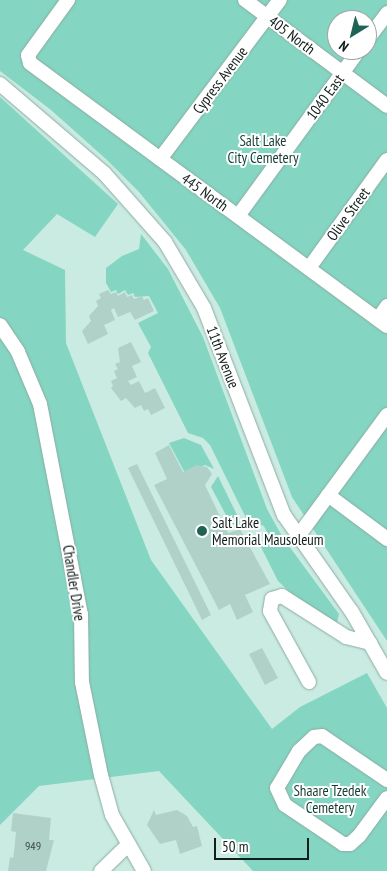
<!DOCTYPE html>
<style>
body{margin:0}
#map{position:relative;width:387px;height:871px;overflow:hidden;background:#caebe2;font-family:"PT Sans Narrow",sans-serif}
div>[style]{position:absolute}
.green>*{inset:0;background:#84d6c2}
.building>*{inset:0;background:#b0d1c8}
.roads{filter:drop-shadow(0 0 1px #8caca3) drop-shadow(0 0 1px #8caca3)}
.minor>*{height:14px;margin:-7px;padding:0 7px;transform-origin:7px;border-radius:7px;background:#fff}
.dots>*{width:14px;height:14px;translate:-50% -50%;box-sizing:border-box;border:2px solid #fff;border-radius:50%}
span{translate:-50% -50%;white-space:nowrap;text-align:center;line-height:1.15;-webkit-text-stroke:4px #fff;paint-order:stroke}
.number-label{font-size:12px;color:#394b46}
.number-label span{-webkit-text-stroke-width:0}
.street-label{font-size:15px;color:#111e1b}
.park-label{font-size:15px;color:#153d34}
.poi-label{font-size:15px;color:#111e1b}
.left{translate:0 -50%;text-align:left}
.north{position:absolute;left:327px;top:10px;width:50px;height:50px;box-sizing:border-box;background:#fff;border:1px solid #a0a5a4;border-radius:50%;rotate:216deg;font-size:14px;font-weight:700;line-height:20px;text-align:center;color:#111e1b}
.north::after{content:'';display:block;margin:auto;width:18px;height:22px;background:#1e6355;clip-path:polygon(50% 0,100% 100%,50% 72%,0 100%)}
.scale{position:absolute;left:214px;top:838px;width:95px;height:22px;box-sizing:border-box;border:2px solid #111e1b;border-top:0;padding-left:6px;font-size:15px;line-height:18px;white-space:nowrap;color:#111e1b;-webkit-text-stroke:4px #fff;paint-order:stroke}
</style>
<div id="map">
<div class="green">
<div style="clip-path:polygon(evenodd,0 0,387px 0,387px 641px,292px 497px,220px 308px,186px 250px,139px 192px,107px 160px,51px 110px,0 71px,0 0,337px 20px,367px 20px,367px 50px,337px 50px,337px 20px)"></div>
<div style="clip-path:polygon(0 97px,118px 204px,95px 237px,57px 214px,23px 250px,65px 270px,66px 343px,151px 560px,272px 729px,300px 707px,367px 673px,387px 708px,387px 871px,253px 871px,159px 771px,39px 786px,0 825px)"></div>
<div style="clip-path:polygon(141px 234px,168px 269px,203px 337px,267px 509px,283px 538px,339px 614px,337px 623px,297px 599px,278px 581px,261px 547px,269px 537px,264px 526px,247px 520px,210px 445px,203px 438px,188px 433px,148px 353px,151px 347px,138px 323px,158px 313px,149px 296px,135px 297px,133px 293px,128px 295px,125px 290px,118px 294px,116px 290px,111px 292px,106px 283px,106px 268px,122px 256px,139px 249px)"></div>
<div style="clip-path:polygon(184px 438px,201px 445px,214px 469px,205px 465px,185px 473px,169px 443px)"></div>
<div style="clip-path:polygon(218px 476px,242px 525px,234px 530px,211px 487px)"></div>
</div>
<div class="building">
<div style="clip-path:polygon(108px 290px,111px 294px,116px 292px,118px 296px,125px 292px,127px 297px,132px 295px,134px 299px,142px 296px,144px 300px,148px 298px,154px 311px,135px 320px,130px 312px,118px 317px,114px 308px,111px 310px,115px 320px,104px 325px,108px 334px,88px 344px,82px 331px,91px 321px,89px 316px,98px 306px,96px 301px,101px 298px,99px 294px)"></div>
<div style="clip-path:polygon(131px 342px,141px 362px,132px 366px,137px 377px,128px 381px,131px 385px,139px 381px,145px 393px,155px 388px,165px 408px,151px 415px,148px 409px,144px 411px,141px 405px,135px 408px,126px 398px,121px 401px,111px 388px,113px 386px,111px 381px,117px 378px,114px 371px,118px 369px,115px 364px,120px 362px,118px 348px)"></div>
<div style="clip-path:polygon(169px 445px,183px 472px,196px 465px,207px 467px,212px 474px,205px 485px,228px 533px,240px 529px,270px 584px,245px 595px,253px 612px,237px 620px,230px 604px,219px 610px,154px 485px,167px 479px,155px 453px)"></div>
<div style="clip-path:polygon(137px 464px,211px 615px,202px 620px,128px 468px)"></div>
<div style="clip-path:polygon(262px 648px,278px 678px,265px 685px,249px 654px)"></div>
<div style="clip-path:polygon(154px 810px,156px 815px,177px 810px,187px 816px,193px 827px,197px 826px,202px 846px,180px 854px,176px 840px,160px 844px,147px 825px)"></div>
<div style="clip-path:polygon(13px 813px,51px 818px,49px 840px,54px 840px,46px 871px,8px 871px,10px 857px,13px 858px,14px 852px,16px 832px,11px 831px)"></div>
</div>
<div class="roads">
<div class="minor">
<div style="left:68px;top:0;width:68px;rotate:126deg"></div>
<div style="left:28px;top:55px;width:8px;rotate:76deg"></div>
<div style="left:30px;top:63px;width:443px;rotate:36.4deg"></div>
<div style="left:245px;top:0;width:177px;rotate:36.7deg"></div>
<div style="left:367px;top:40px;width:34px;rotate:-53deg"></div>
<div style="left:0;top:84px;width:137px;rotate:40.6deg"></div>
<div style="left:104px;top:173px;width:92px;rotate:48.5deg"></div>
<div style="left:165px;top:242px;width:77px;rotate:59.4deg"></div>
<div style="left:204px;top:308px;width:222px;rotate:68.9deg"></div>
<div style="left:284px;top:515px;width:118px;rotate:55deg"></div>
<div style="left:352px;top:612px;width:70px;rotate:60.2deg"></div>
<div style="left:160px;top:159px;width:199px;rotate:-53deg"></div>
<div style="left:238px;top:216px;width:205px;rotate:-53.9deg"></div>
<div style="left:309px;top:268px;width:133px;rotate:-54.2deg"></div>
<div style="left:378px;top:319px;width:16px;rotate:-55deg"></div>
<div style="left:0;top:325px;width:32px;rotate:56deg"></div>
<div style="left:18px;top:352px;width:56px;rotate:67.1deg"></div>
<div style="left:40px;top:404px;width:214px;rotate:79deg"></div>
<div style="left:81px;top:614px;width:68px;rotate:89.2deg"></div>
<div style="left:82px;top:682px;width:95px;rotate:78.5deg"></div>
<div style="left:101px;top:775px;width:41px;rotate:74.6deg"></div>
<div style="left:112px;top:815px;width:64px;rotate:60.3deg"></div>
<div style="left:328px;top:495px;width:74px;rotate:36.7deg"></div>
<div style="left:299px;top:535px;width:149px;rotate:-53.7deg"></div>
<div style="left:309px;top:682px;width:81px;rotate:-118.8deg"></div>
<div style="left:270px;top:611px;width:12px;rotate:-81deg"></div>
<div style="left:272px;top:599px;width:10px;rotate:-17deg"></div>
<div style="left:282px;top:596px;width:76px;rotate:32.6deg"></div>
<div style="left:346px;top:637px;width:25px;rotate:14deg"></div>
<div style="left:387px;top:780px;width:78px;rotate:-145.9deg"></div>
<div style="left:322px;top:736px;width:8px;rotate:173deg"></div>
<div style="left:314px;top:737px;width:21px;rotate:137deg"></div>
<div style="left:299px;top:751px;width:43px;rotate:120.7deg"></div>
<div style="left:277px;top:788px;width:19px;rotate:65deg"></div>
<div style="left:285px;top:805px;width:70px;rotate:33.9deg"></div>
<div style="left:343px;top:844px;width:7px"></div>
<div style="left:350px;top:844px;width:12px;rotate:-42deg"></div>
<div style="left:359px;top:836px;width:47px;rotate:-53.6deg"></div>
<div style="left:101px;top:871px;width:36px;rotate:-44deg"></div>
</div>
</div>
<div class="dots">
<div style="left:202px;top:531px;background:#1e6355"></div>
</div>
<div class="number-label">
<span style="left:33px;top:846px">949</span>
</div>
<div class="street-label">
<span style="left:292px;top:35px;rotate:37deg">405 North</span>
<span style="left:220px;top:80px;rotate:-53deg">Cypress Avenue</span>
<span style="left:325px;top:97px;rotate:-54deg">1040 East</span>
<span style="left:205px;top:192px;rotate:36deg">445 North</span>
<span style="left:348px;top:214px;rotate:-54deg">Olive Street</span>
<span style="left:223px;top:357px;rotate:69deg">11th Avenue</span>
<span style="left:74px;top:583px;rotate:81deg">Chandler Drive</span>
</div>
<div class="park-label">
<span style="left:263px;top:149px">Salt Lake<br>City Cemetery</span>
<span style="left:330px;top:799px">Shaare Tzedek<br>Cemetery</span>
</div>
<div class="poi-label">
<span class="left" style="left:212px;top:531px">Salt Lake<br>Memorial Mausoleum</span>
</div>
<div class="north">N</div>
<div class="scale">50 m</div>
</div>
